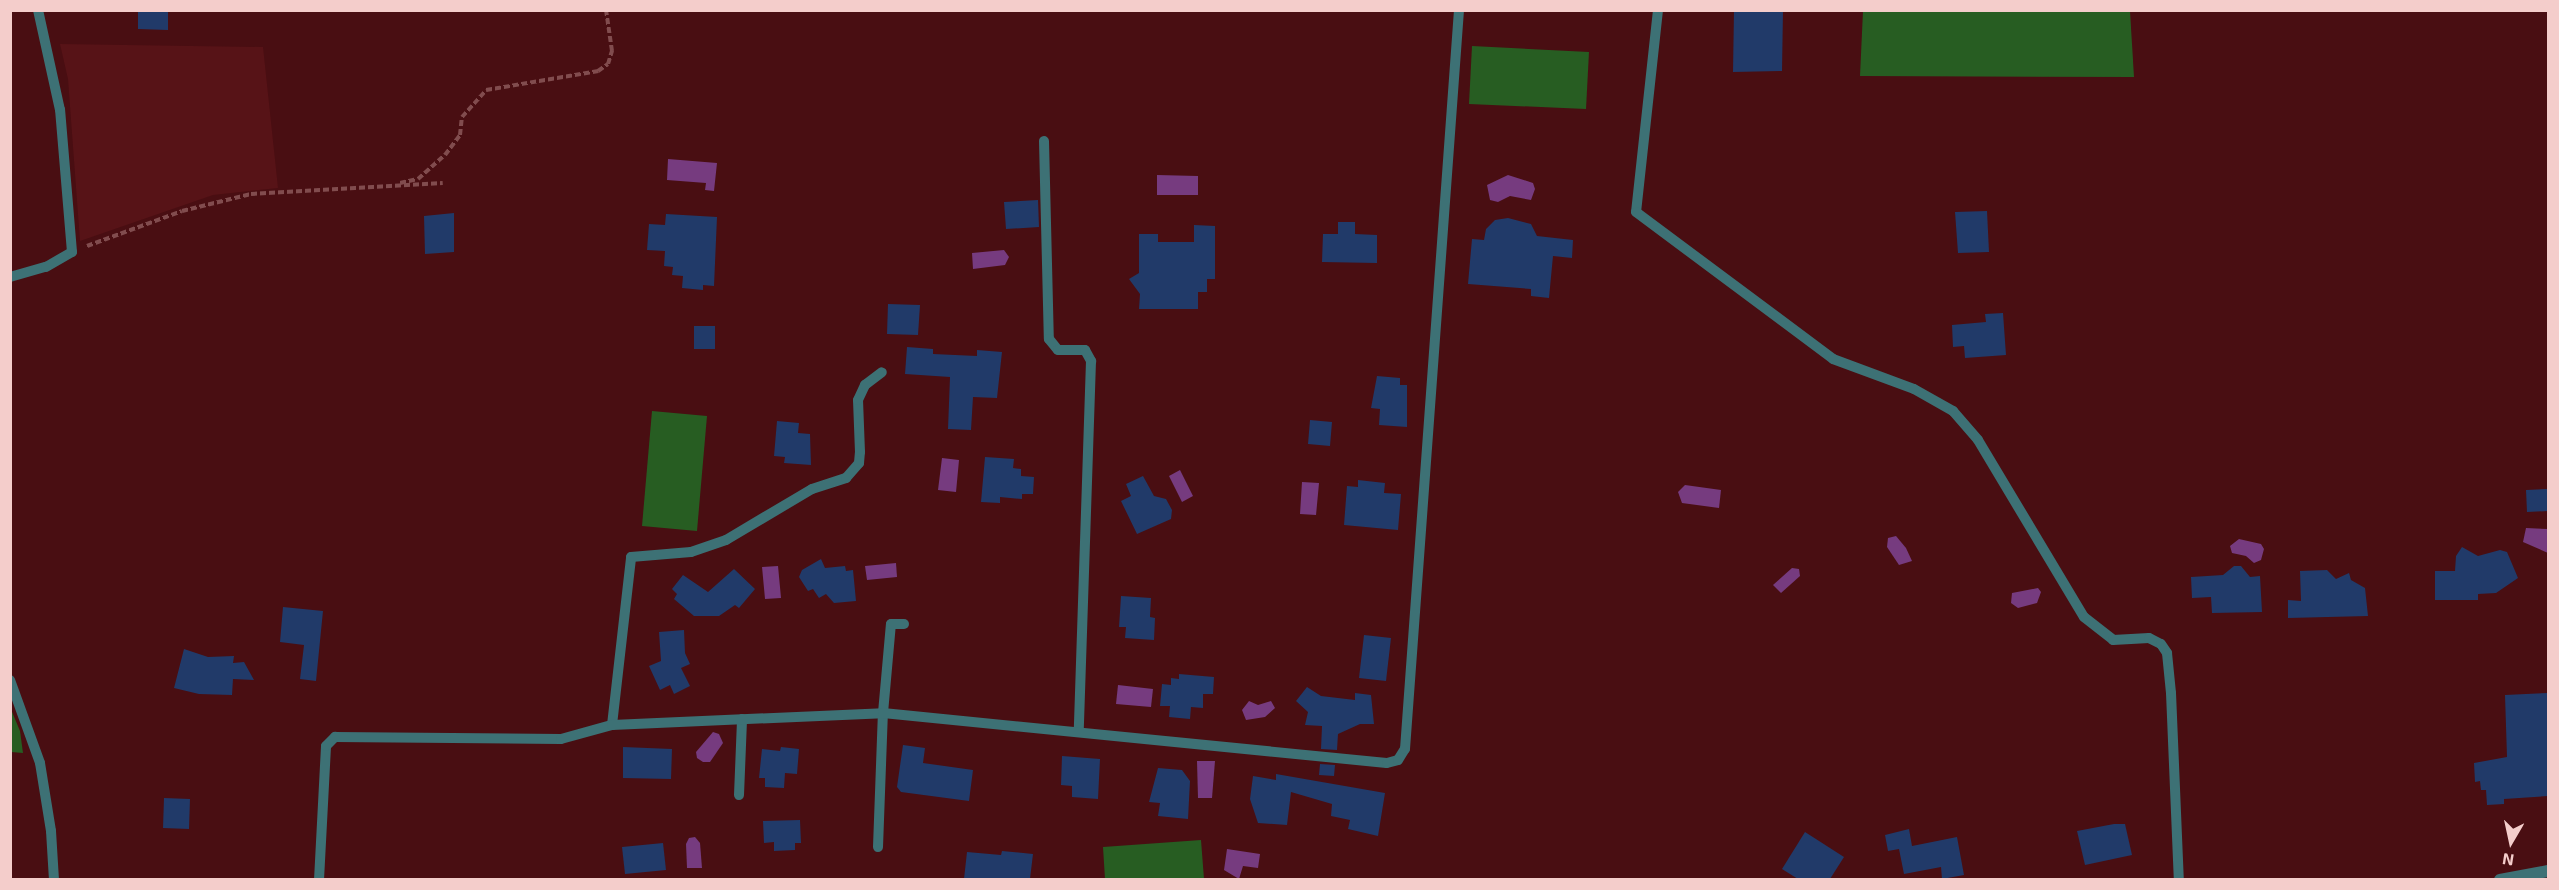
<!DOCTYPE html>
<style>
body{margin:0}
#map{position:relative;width:2559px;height:890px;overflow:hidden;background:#490e12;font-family:"Exo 2",sans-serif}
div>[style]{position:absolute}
.built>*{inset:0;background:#571317}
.green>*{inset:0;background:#275d22}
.water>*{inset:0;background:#763b7f}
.building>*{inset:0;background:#213a69}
.path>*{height:4px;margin-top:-2px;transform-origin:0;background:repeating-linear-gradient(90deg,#814c4e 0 6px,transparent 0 9px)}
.service>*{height:10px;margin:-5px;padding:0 5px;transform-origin:5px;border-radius:5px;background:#3d7175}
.minor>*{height:12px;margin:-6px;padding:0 6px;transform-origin:6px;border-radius:6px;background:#3d7175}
span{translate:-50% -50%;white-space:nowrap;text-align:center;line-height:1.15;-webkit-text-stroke:4.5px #490e12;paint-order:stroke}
.frame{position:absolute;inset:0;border:12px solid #f4cdcb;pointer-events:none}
.north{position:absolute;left:2481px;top:812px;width:60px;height:60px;-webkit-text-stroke:4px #490e12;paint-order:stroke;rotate:189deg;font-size:16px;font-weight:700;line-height:24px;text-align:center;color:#f4cdcb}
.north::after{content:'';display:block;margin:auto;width:21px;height:27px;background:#f4cdcb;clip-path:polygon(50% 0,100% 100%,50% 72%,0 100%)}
</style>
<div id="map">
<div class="built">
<div style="clip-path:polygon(60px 44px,263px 47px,278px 188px,213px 195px,80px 241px,68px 79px)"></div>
</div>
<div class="green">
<div style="clip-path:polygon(1863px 11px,2130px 11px,2134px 77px,1860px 76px)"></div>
<div style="clip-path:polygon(1472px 46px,1589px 52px,1586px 109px,1469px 104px)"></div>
<div style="clip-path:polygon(652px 411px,707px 416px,697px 531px,642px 526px)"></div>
<div style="clip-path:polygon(10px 707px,20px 731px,23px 753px,11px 752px)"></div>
<div style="clip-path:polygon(1201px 840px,1204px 879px,1105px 879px,1103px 847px)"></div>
</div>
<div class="water">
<div style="clip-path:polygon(668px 159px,717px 163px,714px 191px,705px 190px,706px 183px,667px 180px)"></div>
<div style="clip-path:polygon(1157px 175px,1198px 176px,1198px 195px,1157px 195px)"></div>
<div style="clip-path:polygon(1508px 175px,1533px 183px,1535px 189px,1531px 200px,1510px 196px,1498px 202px,1490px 200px,1487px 185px)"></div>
<div style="clip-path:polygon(1004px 250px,1009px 257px,1005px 265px,973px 269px,972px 253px)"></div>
<div style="clip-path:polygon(942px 458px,959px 460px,956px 492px,938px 490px)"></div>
<div style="clip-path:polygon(1180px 470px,1193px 496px,1182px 502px,1169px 476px)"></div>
<div style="clip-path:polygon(1302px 482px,1319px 483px,1316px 515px,1300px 514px)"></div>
<div style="clip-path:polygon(1685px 485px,1721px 490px,1719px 508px,1682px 503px,1678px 492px)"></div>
<div style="clip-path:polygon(2526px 528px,2548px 529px,2548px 553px,2523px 542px)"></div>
<div style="clip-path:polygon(1896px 536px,1906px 548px,1912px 561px,1899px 565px,1887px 547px,1888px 538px)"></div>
<div style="clip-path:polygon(2239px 539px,2261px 544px,2264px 549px,2261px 560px,2254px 563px,2246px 556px,2232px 553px,2230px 546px)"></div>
<div style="clip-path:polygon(896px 563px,897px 577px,867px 580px,865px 566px)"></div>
<div style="clip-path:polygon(778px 566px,781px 598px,765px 599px,762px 567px)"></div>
<div style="clip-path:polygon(1792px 568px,1799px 569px,1800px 576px,1781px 593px,1773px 585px)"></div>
<div style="clip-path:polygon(2038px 588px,2041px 592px,2037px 603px,2018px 608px,2011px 603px,2012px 593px)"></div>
<div style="clip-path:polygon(1118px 685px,1153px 689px,1151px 707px,1116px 704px)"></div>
<div style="clip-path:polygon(1249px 701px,1258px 705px,1271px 701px,1275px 708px,1265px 717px,1246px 720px,1242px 710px)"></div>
<div style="clip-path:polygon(713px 732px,719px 734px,723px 743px,710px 762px,703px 762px,697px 758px,696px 752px)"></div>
<div style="clip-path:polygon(1197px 761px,1215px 761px,1212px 798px,1198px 798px)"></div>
<div style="clip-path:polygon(695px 837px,700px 843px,702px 868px,687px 868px,686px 844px,689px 838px)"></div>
<div style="clip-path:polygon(1227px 849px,1260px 854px,1258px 868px,1243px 866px,1239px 879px,1224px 870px)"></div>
</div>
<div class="building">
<div style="clip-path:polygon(138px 10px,168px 10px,168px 30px,138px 29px)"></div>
<div style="clip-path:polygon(1734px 10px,1783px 10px,1782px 71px,1733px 72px)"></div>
<div style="clip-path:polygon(1038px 200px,1039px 227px,1006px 229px,1004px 202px)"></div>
<div style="clip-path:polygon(1987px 211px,1989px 252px,1958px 253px,1955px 212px)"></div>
<div style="clip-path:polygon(454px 213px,454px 252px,425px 254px,424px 216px)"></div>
<div style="clip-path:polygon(666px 214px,717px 217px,714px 286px,703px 285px,703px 290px,682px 288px,683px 276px,672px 275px,673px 267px,664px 266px,665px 251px,647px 250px,649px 224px,665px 225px)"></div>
<div style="clip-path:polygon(1508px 218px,1531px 224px,1537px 236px,1573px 240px,1572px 258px,1553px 256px,1549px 298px,1531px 296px,1531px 289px,1468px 284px,1472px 239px,1484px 240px,1486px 229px,1495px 220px)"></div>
<div style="clip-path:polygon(1338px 222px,1355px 222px,1355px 234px,1377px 235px,1377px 263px,1322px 262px,1323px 234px,1338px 234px)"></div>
<div style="clip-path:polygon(1194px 225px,1215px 226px,1215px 279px,1207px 279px,1207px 292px,1198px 292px,1198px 309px,1139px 309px,1140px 294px,1129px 279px,1139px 273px,1139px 234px,1158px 234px,1158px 242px,1194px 242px)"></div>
<div style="clip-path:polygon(888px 304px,920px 305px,918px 335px,887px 334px)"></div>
<div style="clip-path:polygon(2003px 313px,2006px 355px,1965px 358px,1964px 346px,1953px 347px,1952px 325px,1986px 322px,1985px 314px)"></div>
<div style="clip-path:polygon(694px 326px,715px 326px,715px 349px,694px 349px)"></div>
<div style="clip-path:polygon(907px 347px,933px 349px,933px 354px,977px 356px,977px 350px,1002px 352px,997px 398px,973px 397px,971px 430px,948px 429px,950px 377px,905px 374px)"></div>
<div style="clip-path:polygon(1377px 376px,1400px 378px,1400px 385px,1407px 385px,1407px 427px,1379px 425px,1380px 409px,1371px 408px)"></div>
<div style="clip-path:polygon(1310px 420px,1332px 422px,1330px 446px,1308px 444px)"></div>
<div style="clip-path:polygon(777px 421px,799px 423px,798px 433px,810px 434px,811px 465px,784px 463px,785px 457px,774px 456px)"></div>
<div style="clip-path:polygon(985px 457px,1014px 459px,1013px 468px,1021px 469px,1021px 476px,1034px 477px,1033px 494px,1022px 494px,1022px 499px,1000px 497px,1000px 503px,981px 502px)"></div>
<div style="clip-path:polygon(1143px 476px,1154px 496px,1166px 499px,1172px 510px,1171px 519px,1137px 534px,1121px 501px,1131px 496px,1126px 484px)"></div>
<div style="clip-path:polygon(1358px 480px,1385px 483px,1384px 493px,1401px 494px,1398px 530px,1344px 525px,1347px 486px,1358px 487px)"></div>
<div style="clip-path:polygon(2548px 489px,2548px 511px,2527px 512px,2526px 490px)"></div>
<div style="clip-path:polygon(2462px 547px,2478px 556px,2500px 550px,2507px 552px,2518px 578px,2496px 593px,2478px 594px,2478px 600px,2435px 600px,2435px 571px,2455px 571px,2456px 556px)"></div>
<div style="clip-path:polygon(821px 559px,825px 568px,845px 566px,846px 571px,853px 570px,856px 601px,834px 603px,826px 594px,819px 598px,813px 589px,808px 591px,799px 577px,802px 570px)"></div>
<div style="clip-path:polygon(2234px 566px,2241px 566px,2250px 577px,2260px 576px,2262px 612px,2212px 613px,2211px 597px,2192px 598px,2191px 577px,2223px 575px)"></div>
<div style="clip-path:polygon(734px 569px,755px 589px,739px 608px,735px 605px,719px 616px,694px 616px,674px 599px,677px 594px,672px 589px,683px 575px,708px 592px)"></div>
<div style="clip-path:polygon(2327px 570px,2336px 579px,2349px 573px,2351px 580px,2365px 588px,2368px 616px,2288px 618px,2288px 600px,2301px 601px,2300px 571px)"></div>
<div style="clip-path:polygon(1121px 596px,1151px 598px,1150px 617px,1155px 618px,1154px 640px,1125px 638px,1126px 627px,1119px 627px)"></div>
<div style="clip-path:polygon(283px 607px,323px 611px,316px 681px,300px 679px,304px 645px,280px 642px)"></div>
<div style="clip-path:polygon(684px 630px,685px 653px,690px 664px,681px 668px,690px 686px,674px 694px,670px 685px,660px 690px,649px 666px,661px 661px,659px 632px)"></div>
<div style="clip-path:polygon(1364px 635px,1391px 638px,1386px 681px,1359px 678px)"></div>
<div style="clip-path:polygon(184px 649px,208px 657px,234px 656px,233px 663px,244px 662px,254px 680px,233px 679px,232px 695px,199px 694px,174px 688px)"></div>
<div style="clip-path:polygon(1179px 674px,1214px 677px,1213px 694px,1203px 694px,1203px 708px,1191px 707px,1190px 719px,1169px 717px,1170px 706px,1160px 706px,1162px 684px,1171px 685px,1171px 678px,1179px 679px)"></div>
<div style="clip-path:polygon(1307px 687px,1321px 696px,1355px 700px,1355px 693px,1371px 695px,1374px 724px,1360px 724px,1338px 734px,1337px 750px,1321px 749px,1322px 726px,1305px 725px,1308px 712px,1296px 701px)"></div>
<div style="clip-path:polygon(2548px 693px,2548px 796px,2504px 799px,2504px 804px,2487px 805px,2486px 790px,2481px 790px,2480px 781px,2475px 782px,2474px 763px,2507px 757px,2505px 695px)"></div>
<div style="clip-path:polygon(903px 745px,925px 748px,923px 763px,973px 770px,969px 801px,901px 792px,897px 787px)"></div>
<div style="clip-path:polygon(623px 747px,672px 749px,671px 779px,623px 778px)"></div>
<div style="clip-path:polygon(781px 747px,799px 749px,797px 774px,785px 773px,784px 788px,765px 787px,765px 778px,759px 778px,762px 749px,780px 751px)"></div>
<div style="clip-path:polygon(1062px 756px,1100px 759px,1098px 799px,1072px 797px,1072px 786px,1061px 785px)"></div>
<div style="clip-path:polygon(1320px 764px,1335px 765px,1334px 776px,1319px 775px)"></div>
<div style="clip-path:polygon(1158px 768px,1182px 770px,1190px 781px,1188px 819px,1158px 816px,1160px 803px,1149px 802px)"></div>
<div style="clip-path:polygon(1276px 774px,1385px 793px,1378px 836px,1348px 829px,1350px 820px,1331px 816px,1332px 804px,1291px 792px,1287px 825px,1258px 823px,1250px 799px,1253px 776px,1276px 780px)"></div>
<div style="clip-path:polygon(164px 798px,190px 799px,189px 829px,163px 828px)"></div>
<div style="clip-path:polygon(800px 820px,801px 843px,795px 843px,795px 850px,774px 851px,774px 842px,764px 843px,763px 821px)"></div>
<div style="clip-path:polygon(2114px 824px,2125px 824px,2132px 855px,2085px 865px,2077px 831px)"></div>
<div style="clip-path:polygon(1909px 829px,1912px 846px,1957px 837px,1964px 875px,1942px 879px,1941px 867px,1904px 874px,1899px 849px,1888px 851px,1885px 835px)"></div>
<div style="clip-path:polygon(1805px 832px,1844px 857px,1830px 879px,1798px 879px,1782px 869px)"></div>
<div style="clip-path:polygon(663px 843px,666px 870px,625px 874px,622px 847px)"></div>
<div style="clip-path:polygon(1002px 851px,1033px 854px,1030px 879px,964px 879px,967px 852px,1001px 855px)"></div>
</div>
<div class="path">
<div style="left:400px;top:183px;width:18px;rotate:-13deg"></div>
<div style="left:418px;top:179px;width:36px;rotate:-42deg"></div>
<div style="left:445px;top:155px;width:25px;rotate:-53deg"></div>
<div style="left:460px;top:135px;width:18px;rotate:-84deg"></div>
<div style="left:462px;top:117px;width:36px;rotate:-48deg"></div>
<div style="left:486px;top:90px;width:114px;rotate:-9.6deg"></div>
<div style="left:598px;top:71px;width:12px;rotate:-35deg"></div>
<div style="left:608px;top:64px;width:14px;rotate:-73deg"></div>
<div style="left:612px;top:51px;width:41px;rotate:-98.3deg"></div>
<div style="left:87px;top:246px;width:101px;rotate:-20.2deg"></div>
<div style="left:182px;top:211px;width:71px;rotate:-13.8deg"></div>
<div style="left:251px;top:194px;width:192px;rotate:-3.3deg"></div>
</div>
<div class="service">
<div style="left:1658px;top:10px;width:203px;rotate:96.2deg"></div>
<div style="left:1636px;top:212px;width:246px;rotate:36.7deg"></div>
<div style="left:1833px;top:359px;width:86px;rotate:20.3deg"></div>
<div style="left:1914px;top:389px;width:45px;rotate:29.4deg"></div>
<div style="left:1953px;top:411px;width:38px;rotate:49deg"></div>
<div style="left:1978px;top:440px;width:206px;rotate:59.1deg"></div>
<div style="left:2084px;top:617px;width:37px;rotate:38deg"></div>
<div style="left:2113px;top:640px;width:36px;rotate:-3deg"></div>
<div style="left:2149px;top:638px;width:13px;rotate:27deg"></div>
<div style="left:2161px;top:644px;width:11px;rotate:56deg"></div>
<div style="left:2167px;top:653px;width:40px;rotate:84.3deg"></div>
<div style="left:2171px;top:693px;width:187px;rotate:87.6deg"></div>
<div style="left:1044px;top:141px;width:198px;rotate:88.6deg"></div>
<div style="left:1049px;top:339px;width:14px;rotate:51deg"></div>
<div style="left:1058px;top:350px;width:27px"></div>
<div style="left:1085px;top:350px;width:13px;rotate:61deg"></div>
<div style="left:1091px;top:361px;width:369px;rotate:91.9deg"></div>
<div style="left:10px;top:277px;width:37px;rotate:-16deg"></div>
<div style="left:46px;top:267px;width:30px;rotate:-30deg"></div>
<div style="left:72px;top:252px;width:143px;rotate:-94.8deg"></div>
<div style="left:60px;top:110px;width:102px;rotate:-102.4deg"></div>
<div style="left:10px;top:680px;width:88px;rotate:70.1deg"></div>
<div style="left:40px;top:763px;width:69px;rotate:80.8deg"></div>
<div style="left:51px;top:831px;width:49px;rotate:86.5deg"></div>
<div style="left:612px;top:725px;width:169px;rotate:-83.5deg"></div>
<div style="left:631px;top:557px;width:60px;rotate:-4.8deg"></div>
<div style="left:691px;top:552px;width:37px;rotate:-19deg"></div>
<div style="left:726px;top:540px;width:100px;rotate:-30.7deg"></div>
<div style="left:812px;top:489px;width:36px;rotate:-18deg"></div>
<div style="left:846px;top:478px;width:20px;rotate:-49deg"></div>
<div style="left:859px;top:463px;width:11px;rotate:-85deg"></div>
<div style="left:860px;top:452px;width:52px;rotate:-92.2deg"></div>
<div style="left:858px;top:400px;width:17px;rotate:-65deg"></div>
<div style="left:865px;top:385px;width:21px;rotate:-37deg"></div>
<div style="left:739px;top:795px;width:76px;rotate:-87.7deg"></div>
<div style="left:878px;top:847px;width:134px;rotate:-87.9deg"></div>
<div style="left:883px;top:713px;width:89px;rotate:-84.9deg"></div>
<div style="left:891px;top:624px;width:13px"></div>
<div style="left:319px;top:880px;width:134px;rotate:-87deg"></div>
<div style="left:326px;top:746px;width:13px;rotate:-45deg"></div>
<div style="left:335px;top:737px;width:226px;rotate:0.5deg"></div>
<div style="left:561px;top:739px;width:53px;rotate:-15.4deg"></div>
<div style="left:612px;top:725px;width:271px;rotate:-2.5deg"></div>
<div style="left:883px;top:713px;width:506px;rotate:5.67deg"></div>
<div style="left:1387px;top:763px;width:11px;rotate:-15deg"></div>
<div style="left:1398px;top:760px;width:13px;rotate:-58deg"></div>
<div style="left:1405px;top:749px;width:741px;rotate:-85.82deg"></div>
</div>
<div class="minor">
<div style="left:2500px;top:880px;width:49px;rotate:-10.6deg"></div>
</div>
<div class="frame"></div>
<div class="north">N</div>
</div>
